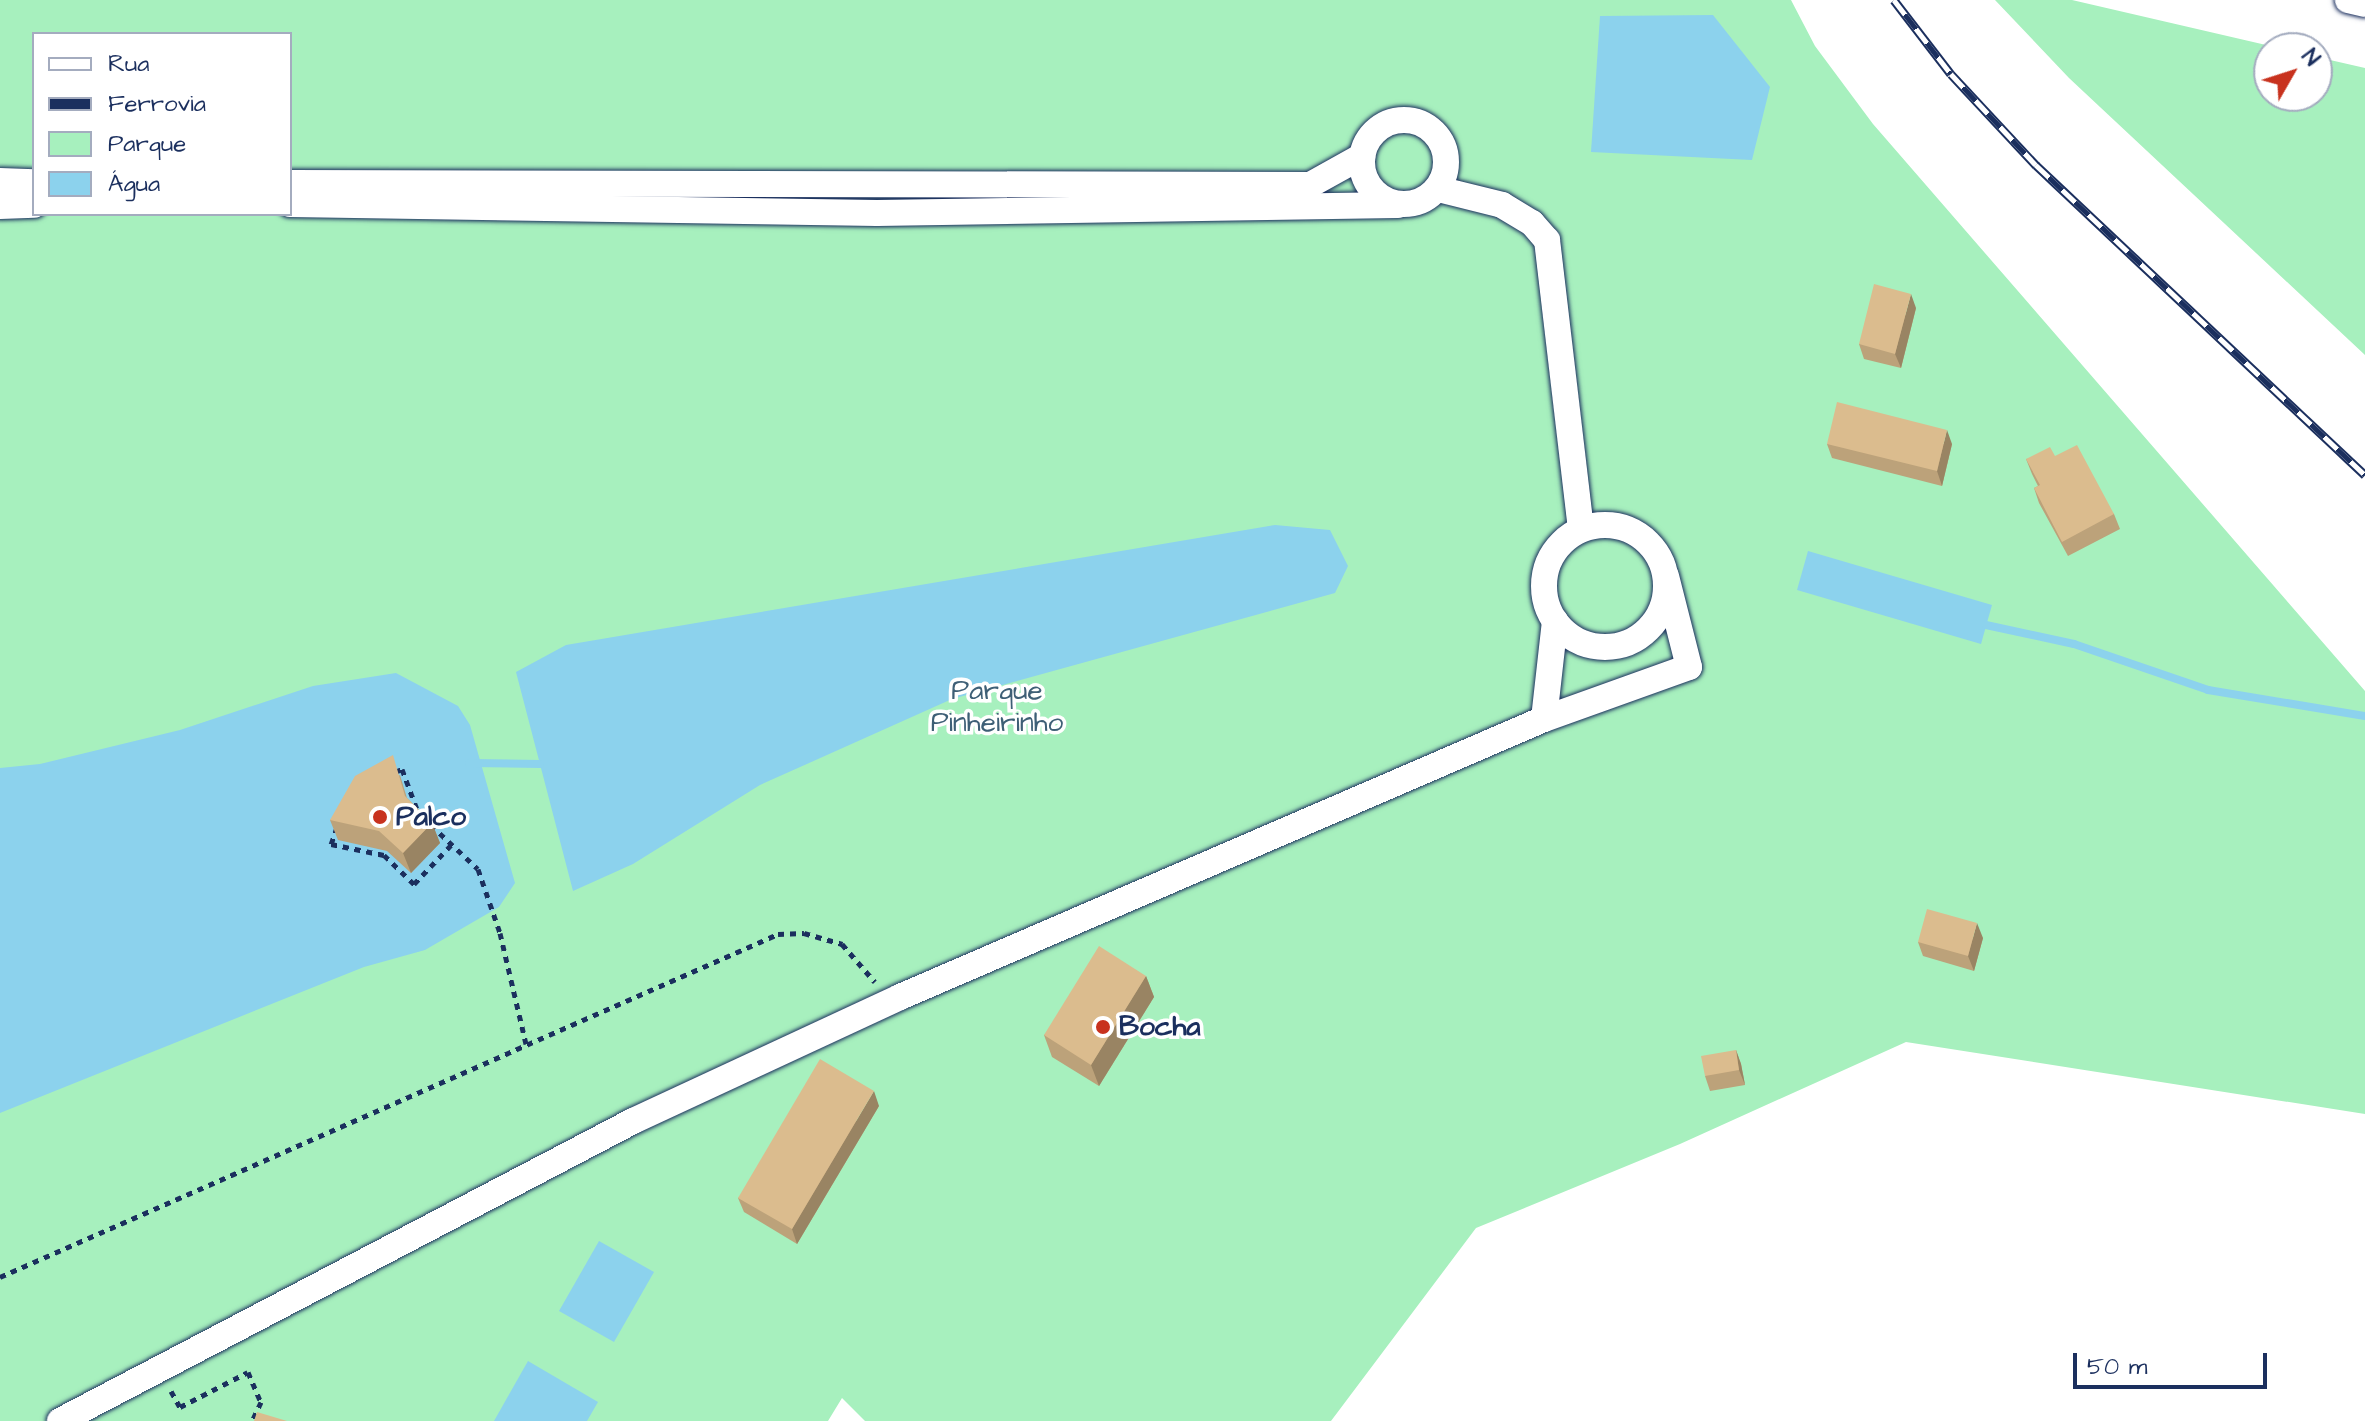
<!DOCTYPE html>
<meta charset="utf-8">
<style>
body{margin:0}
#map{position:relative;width:2365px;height:1421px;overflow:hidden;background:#fff;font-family:"Architects Daughter",sans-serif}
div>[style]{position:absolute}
.green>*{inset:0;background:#a7f0be}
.water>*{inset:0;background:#8cd2ed}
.stream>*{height:8px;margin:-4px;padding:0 4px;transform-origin:4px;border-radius:4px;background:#8cd2ed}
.path>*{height:5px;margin-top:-2.5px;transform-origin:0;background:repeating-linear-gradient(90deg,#1b2f5e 0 6px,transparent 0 12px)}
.roads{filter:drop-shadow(0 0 2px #1b2f5e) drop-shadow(0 0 2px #1b2f5e)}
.minor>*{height:26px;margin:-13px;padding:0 13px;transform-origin:13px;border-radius:13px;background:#fff}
.minor>.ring{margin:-13px;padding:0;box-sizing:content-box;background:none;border:26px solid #fff;border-radius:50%}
.rail>*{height:9px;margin-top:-4.5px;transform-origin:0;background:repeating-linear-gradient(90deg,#fff 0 18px,#1b2f5e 0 36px);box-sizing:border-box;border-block:2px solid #1b2f5e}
.wall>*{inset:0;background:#bca27a}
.shaded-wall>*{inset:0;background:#998463}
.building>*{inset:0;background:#dbbc8e}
.dots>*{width:22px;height:22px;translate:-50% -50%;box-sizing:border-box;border:4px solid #fff;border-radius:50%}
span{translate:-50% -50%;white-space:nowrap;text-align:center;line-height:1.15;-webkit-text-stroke:7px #fff;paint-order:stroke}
.park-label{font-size:28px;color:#3e5f76}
.poi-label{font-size:28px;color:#1b2f5e;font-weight:700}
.left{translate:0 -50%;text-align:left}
.legend{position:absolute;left:32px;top:32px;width:260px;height:184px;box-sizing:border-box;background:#fff;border:2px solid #a4acbf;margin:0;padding:10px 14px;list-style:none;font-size:24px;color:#1b2f5e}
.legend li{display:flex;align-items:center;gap:16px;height:40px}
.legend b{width:40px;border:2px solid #a4acbf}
.north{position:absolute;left:2253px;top:32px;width:80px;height:80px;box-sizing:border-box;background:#fff;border:2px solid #a4acbf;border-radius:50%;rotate:51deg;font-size:22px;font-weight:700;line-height:32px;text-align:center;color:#1b2f5e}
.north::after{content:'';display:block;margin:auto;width:28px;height:36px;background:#c8321e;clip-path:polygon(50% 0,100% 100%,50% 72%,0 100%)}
.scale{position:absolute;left:2073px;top:1353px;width:194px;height:36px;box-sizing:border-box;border:4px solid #1b2f5e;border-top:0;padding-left:10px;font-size:24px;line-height:28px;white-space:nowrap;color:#1b2f5e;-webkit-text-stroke:6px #fff;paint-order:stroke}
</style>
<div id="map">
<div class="green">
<div style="clip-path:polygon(evenodd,0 0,1791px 0,1815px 46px,1873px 124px,2365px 691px,2365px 1114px,1906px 1042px,1680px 1144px,1476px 1228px,1331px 1421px,865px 1421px,842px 1398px,828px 1421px,0 1421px,0 0,34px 34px,290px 34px,290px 214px,34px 214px,34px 34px)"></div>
<div style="clip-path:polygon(1995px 0,2072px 0,2279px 48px,2269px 48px,2269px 96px,2317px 96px,2317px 57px,2365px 68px,2365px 355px,2069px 78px)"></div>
</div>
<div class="water">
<div style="clip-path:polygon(1713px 15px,1770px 87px,1752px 160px,1591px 152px,1600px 16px)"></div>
<div style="clip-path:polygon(1275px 525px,1330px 530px,1348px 566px,1335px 593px,952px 699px,760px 785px,633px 864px,573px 891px,516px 672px,566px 645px)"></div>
<div style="clip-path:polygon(1808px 551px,1992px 605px,1981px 644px,1797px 590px)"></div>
<div style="clip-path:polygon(396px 673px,458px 706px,470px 725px,515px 883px,499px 907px,425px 950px,364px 967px,0 1113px,0 768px,40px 764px,180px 730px,313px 686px)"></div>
<div style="clip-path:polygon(599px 1241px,654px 1272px,614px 1342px,559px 1311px)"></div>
<div style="clip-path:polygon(528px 1361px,598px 1402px,587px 1421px,494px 1421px)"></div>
</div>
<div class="stream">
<div style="left:1986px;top:625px;width:90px;rotate:12.2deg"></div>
<div style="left:2074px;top:644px;width:142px;rotate:18.9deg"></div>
<div style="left:2208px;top:690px;width:159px;rotate:9.4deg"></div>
<div style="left:469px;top:763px;width:71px;rotate:0.8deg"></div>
</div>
<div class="path">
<div style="left:395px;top:772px;width:8px;rotate:-23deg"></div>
<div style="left:402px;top:769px;width:46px;rotate:69.6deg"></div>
<div style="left:431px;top:825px;width:64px;rotate:43.1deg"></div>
<div style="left:478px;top:869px;width:68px;rotate:71deg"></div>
<div style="left:500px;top:933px;width:114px;rotate:76.8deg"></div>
<div style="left:337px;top:827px;width:18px;rotate:109deg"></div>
<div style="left:331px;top:844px;width:54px;rotate:11.7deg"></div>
<div style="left:384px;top:855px;width:42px;rotate:44deg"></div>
<div style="left:414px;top:884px;width:55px;rotate:-46.5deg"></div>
<div style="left:0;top:1277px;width:850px;rotate:-23.79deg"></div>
<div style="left:778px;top:934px;width:26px;rotate:-2deg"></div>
<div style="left:804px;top:933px;width:40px;rotate:16deg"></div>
<div style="left:842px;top:944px;width:50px;rotate:49deg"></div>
<div style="left:171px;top:1391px;width:18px;rotate:61deg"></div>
<div style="left:180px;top:1407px;width:76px;rotate:-27.2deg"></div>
<div style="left:248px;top:1372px;width:33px;rotate:67deg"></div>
<div style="left:261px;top:1402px;width:21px;rotate:115deg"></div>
</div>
<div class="roads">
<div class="minor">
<div style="left:2348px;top:0;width:17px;rotate:13deg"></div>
<div class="ring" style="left:1362px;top:120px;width:58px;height:58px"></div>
<div style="left:0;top:181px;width:34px;rotate:2deg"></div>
<div style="left:290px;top:183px;width:1020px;rotate:0.11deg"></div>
<div style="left:1310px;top:185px;width:60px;rotate:-29.1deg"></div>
<div style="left:1438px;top:189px;width:66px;rotate:14deg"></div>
<div style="left:1502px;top:205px;width:35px;rotate:31deg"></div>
<div style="left:1532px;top:223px;width:23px;rotate:49deg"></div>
<div style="left:1547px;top:240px;width:291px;rotate:83.3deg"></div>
<div style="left:290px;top:204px;width:587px;rotate:0.88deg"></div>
<div style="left:877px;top:213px;width:521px;rotate:-0.88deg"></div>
<div style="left:0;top:206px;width:34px;rotate:-2deg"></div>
<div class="ring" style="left:1544px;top:525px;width:96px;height:96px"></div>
<div style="left:1544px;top:719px;width:99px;rotate:-83.6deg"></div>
<div style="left:60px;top:1421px;width:647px;rotate:-27.63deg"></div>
<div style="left:633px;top:1121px;width:294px;rotate:-24.9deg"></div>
<div style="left:900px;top:997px;width:701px;rotate:-23.35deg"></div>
<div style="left:1544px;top:719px;width:154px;rotate:-19.7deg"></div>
<div style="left:1689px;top:667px;width:94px;rotate:-104.2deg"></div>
</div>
</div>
<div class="rail">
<div style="left:1894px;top:0;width:93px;rotate:52.4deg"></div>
<div style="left:1951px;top:74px;width:125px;rotate:47deg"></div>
<div style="left:2036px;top:165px;width:452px;rotate:43.3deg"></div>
</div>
<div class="wall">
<div style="clip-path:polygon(1916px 308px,1901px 368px,1864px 359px,1859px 344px)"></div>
<div style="clip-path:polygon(1827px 444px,1952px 444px,1942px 486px,1832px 458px)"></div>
<div style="clip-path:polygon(2055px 456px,2114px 514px,2120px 529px,2068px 556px,2039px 503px,2034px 488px,2038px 486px,2032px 474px,2026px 459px)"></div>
<div style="clip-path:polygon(400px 775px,407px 798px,432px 823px,440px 843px,411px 873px,387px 851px,338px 840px,330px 820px)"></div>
<div style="clip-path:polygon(1983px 938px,1974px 971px,1923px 956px,1918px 942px)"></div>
<div style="clip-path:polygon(1146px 976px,1154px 997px,1099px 1086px,1052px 1057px,1044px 1035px)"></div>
<div style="clip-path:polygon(1736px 1050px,1741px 1064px,1745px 1085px,1710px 1091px,1705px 1076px)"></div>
<div style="clip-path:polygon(879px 1106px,797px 1244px,744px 1212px,738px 1198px)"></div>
</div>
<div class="shaded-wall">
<div style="clip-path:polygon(1911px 294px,1916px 308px,1901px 368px,1895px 354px)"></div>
<div style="clip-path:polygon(1947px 430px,1952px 444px,1942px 486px,1937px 471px)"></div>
<div style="clip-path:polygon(432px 823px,440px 843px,411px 873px,403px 853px)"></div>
<div style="clip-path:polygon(1977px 923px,1983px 938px,1974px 971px,1968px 956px)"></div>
<div style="clip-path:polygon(1146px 976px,1154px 997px,1099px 1086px,1091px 1065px)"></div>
<div style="clip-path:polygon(1736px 1050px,1741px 1064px,1745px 1085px,1739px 1070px)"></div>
<div style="clip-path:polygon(874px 1091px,879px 1106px,797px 1244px,792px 1229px)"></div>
</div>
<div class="building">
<div style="clip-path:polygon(1874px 284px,1911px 294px,1895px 354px,1859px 344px)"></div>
<div style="clip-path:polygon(1837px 402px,1947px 430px,1937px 471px,1827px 444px)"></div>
<div style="clip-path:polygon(2077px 445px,2114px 514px,2062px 542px,2034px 488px,2040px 485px,2026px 459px,2050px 447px,2055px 456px)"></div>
<div style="clip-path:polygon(393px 755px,405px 796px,432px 823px,403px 853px,379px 831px,330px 820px,355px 776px)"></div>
<div style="clip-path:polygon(1927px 909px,1977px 923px,1968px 956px,1918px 942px)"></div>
<div style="clip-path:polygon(1099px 946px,1146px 976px,1091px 1065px,1044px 1035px)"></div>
<div style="clip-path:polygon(1736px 1050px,1739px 1070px,1705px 1076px,1701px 1056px)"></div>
<div style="clip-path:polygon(820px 1059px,874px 1091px,792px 1229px,738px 1198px)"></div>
<div style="clip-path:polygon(257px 1412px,287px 1421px,254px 1421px)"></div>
</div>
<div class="dots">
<div style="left:380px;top:817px;background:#c8321e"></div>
<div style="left:1103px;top:1027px;background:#c8321e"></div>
</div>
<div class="park-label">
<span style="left:997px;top:707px">Parque<br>Pinheirinho</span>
</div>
<div class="poi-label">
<span class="left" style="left:396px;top:817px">Palco</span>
<span class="left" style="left:1119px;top:1027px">Bocha</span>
</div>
<ul class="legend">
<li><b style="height:10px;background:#fff"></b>Rua</li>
<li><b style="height:10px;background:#1b2f5e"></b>Ferrovia</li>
<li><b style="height:22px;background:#a7f0be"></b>Parque</li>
<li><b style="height:22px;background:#8cd2ed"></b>Água</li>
</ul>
<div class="north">N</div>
<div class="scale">50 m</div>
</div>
